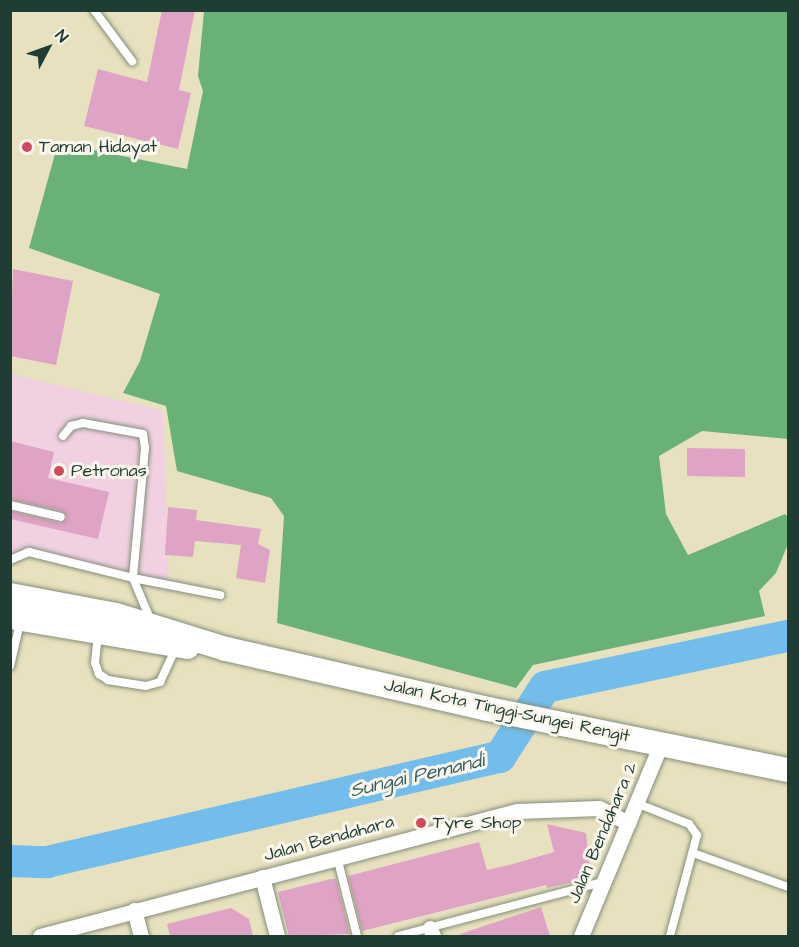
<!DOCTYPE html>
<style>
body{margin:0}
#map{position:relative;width:799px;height:947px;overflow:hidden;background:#e8e1bf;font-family:"Architects Daughter",sans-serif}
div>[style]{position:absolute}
.built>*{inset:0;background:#f1d0e2}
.forest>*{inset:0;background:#6ab177}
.river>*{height:32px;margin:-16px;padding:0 16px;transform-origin:16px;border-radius:16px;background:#72bdeb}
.building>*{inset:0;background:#dfa3c5}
.roads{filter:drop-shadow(0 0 2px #848f7a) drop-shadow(0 0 2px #848f7a)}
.lane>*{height:8px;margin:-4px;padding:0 4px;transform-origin:4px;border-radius:4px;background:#fff}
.street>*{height:15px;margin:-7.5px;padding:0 7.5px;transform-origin:7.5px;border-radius:7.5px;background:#fff}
.primary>*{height:24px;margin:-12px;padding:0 12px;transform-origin:12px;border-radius:12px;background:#fff}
.dots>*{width:16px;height:16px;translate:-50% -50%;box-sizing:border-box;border:3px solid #fbf7ec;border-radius:50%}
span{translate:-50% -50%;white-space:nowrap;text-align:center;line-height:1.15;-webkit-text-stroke:6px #fbf7ec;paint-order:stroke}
.poi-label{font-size:18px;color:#1f3d34}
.left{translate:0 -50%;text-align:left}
.street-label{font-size:18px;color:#1f3d34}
.water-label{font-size:20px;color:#345d62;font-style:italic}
.frame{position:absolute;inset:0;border:12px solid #1f3d34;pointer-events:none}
.north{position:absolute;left:18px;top:18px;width:60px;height:60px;-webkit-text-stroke:4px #fbf7ec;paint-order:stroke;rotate:49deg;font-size:16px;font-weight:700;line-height:24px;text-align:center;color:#1f3d34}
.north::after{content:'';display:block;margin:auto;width:21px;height:27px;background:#1f3d34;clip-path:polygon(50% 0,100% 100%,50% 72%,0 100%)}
</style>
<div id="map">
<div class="built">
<div style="clip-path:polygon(11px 374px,163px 411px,169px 590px,11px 553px)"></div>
</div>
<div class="forest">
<div style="clip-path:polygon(204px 11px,788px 11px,788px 439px,702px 431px,659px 456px,666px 514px,688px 555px,785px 514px,788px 517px,788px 544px,776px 573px,759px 591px,765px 616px,533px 665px,516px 688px,277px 623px,284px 516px,271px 498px,177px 471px,166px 406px,123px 393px,140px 361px,160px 294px,29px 248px,58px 143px,187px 169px,203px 91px,198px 76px)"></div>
</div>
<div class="river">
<div style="left:10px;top:861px;width:37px;rotate:2deg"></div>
<div style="left:47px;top:862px;width:465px;rotate:-13.1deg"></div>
<div style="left:500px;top:757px;width:83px;rotate:-57.3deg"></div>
<div style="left:545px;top:687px;width:248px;rotate:-11.9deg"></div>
</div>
<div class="building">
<div style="clip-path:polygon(162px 10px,195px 10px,179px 90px,191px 93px,178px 149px,84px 126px,98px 69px,147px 82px)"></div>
<div style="clip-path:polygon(13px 269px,73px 281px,56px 365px,10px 356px)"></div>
<div style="clip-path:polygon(10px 441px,54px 452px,48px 478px,109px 492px,98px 539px,10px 519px,10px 511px,60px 523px,67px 518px,62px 511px,10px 499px)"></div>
<div style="clip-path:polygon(687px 448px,745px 449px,745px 477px,687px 476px)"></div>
<div style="clip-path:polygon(168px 507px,197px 510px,196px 520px,261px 529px,258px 544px,270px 550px,265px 583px,236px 578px,241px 545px,195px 541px,193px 557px,165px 555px)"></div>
<div style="clip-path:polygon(547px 824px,586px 833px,591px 878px,547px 888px,546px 885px,362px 931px,348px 876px,479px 842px,487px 870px,513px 864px,554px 852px)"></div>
<div style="clip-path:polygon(331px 879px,336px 879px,350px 934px,289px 936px,278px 892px)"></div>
<div style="clip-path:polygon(541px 907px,550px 936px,461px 936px,460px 934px)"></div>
<div style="clip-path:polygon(231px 908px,249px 919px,253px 936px,170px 936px,167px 924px)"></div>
</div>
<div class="roads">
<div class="lane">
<div style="left:94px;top:10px;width:64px;rotate:53.3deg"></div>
<div style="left:63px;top:436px;width:13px;rotate:-51deg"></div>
<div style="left:71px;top:426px;width:12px;rotate:-14deg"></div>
<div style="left:83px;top:423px;width:61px;rotate:10.4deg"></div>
<div style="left:143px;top:434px;width:14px;rotate:82deg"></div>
<div style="left:145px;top:448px;width:131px;rotate:95.3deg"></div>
<div style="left:133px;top:578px;width:89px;rotate:11.1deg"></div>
<div style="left:10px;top:505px;width:52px;rotate:13.2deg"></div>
<div style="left:10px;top:560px;width:21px;rotate:-23deg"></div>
<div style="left:29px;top:552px;width:107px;rotate:14deg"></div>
<div style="left:133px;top:578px;width:47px;rotate:67.3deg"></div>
<div style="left:98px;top:634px;width:29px;rotate:96deg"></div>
<div style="left:95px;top:663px;width:12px;rotate:70deg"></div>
<div style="left:99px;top:674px;width:11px;rotate:34deg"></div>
<div style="left:108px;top:680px;width:38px;rotate:9deg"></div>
<div style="left:146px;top:686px;width:15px;rotate:-16deg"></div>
<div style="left:160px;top:682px;width:38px;rotate:-65deg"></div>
<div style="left:10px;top:666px;width:44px;rotate:-76.9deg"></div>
<div style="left:636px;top:803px;width:57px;rotate:21.6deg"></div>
<div style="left:689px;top:824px;width:14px;rotate:54deg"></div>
<div style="left:697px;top:835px;width:105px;rotate:105deg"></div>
<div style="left:693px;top:853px;width:101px;rotate:19.7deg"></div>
<div style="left:337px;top:857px;width:81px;rotate:75.8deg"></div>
<div style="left:398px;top:936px;width:211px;rotate:-14.8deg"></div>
</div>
<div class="street">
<div style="left:262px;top:877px;width:61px;rotate:75.7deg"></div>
<div style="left:134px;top:910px;width:27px;rotate:75deg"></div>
<div style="left:430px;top:928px;width:9px;rotate:69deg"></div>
<div style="left:40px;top:936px;width:493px;rotate:-14.7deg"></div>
<div style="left:517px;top:811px;width:82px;rotate:-2.1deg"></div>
<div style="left:599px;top:808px;width:33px;rotate:27deg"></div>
<div style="left:581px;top:936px;width:208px;rotate:-67.4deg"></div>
</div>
<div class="primary">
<div style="left:10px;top:595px;width:108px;rotate:10.7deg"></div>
<div style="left:116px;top:615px;width:115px;rotate:17.2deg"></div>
<div style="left:226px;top:649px;width:269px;rotate:12.9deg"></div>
<div style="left:488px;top:709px;width:306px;rotate:11.5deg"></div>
<div style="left:10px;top:617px;width:180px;rotate:9.6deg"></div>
</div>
</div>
<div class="dots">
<div style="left:27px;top:147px;background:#d1495b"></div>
<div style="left:59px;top:471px;background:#d1495b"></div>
<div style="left:421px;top:823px;background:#d1495b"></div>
</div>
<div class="poi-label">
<span class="left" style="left:39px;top:147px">Taman Hidayat</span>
<span class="left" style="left:71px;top:471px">Petronas</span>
<span class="left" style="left:433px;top:823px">Tyre Shop</span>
</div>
<div class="street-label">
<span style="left:507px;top:711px;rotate:12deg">Jalan Kota Tinggi-Sungei Rengit</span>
<span style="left:603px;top:833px;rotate:-67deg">Jalan Bendahara 2</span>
<span style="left:329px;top:839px;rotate:-15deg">Jalan Bendahara</span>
</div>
<div class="water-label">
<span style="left:417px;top:776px;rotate:-13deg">Sungai Pemandi</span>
</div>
<div class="frame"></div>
<div class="north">N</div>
</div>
